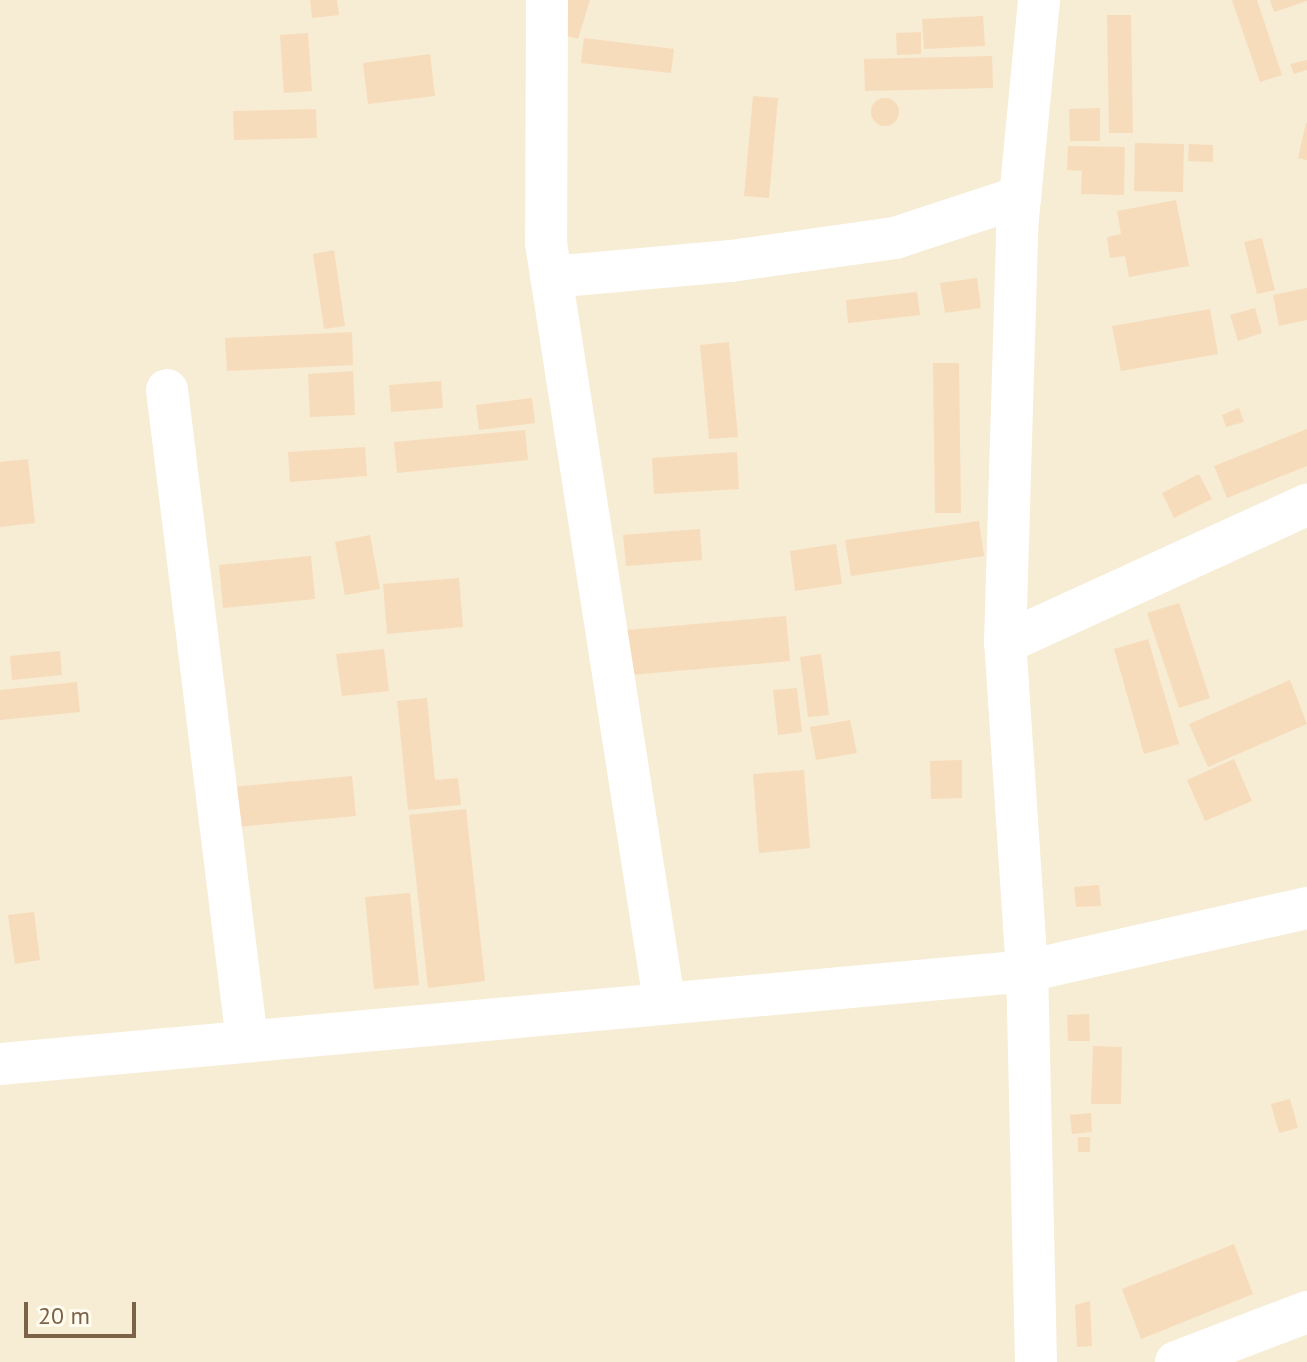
<!DOCTYPE html>
<style>
body{margin:0}
#map{position:relative;width:1307px;height:1362px;overflow:hidden;background:#fff9e6;font-family:"PT Sans",sans-serif}
div>[style]{position:absolute}
.residential>*{inset:0;background:#f7ecd4}
.building>*{inset:0;background:#f7dcbb}
.round{border-radius:50%}
.minor>*{height:42px;margin:-21px;padding:0 21px;transform-origin:21px;border-radius:21px;background:#fff}
span{translate:-50% -50%;white-space:nowrap;text-align:center;line-height:1.15;-webkit-text-stroke:8px #fffbef;paint-order:stroke}
.scale{position:absolute;left:24px;top:1302px;width:112px;height:36px;box-sizing:border-box;border:4px solid #7c6247;border-top:0;padding-left:10px;font-size:24px;line-height:28px;white-space:nowrap;color:#7c6247;-webkit-text-stroke:6px #fffbef;paint-order:stroke}
</style>
<div id="map">
<div class="residential">
<div style="clip-path:polygon(0 0,1307px 0,1307px 1362px,0 1362px)"></div>
</div>
<div class="building">
<div style="clip-path:polygon(310px 0,337px 0,339px 15px,312px 18px)"></div>
<div style="clip-path:polygon(559px 0,590px 0,578px 39px,550px 31px)"></div>
<div style="clip-path:polygon(1232px 0,1257px 0,1282px 75px,1260px 82px)"></div>
<div style="clip-path:polygon(1270px 0,1307px 0,1307px 1px,1274px 12px)"></div>
<div style="clip-path:polygon(1107px 15px,1131px 15px,1133px 133px,1109px 133px)"></div>
<div style="clip-path:polygon(983px 16px,985px 46px,924px 49px,922px 19px)"></div>
<div style="clip-path:polygon(921px 32px,921px 54px,897px 55px,896px 33px)"></div>
<div style="clip-path:polygon(308px 33px,312px 91px,284px 93px,280px 35px)"></div>
<div style="clip-path:polygon(584px 38px,674px 49px,671px 73px,581px 63px)"></div>
<div style="clip-path:polygon(430px 54px,435px 96px,368px 104px,363px 63px)"></div>
<div style="clip-path:polygon(992px 56px,993px 88px,865px 91px,864px 59px)"></div>
<div style="clip-path:polygon(1307px 60px,1307px 70px,1294px 74px,1290px 64px)"></div>
<div style="clip-path:polygon(753px 96px,778px 98px,769px 198px,744px 196px)"></div>
<div class="round" style="left:871px;top:98px;width:28px;height:28px"></div>
<div style="clip-path:polygon(1100px 108px,1100px 141px,1070px 141px,1069px 109px)"></div>
<div style="clip-path:polygon(316px 109px,317px 138px,234px 140px,233px 111px)"></div>
<div style="clip-path:polygon(1306px 123px,1307px 123px,1307px 160px,1298px 158px)"></div>
<div style="clip-path:polygon(1135px 143px,1184px 144px,1183px 192px,1134px 191px)"></div>
<div style="clip-path:polygon(1189px 144px,1213px 145px,1213px 162px,1188px 161px)"></div>
<div style="clip-path:polygon(1068px 146px,1125px 147px,1124px 195px,1081px 194px,1082px 171px,1067px 170px)"></div>
<div style="clip-path:polygon(1176px 200px,1189px 266px,1129px 277px,1125px 256px,1110px 258px,1107px 237px,1121px 234px,1117px 211px)"></div>
<div style="clip-path:polygon(1262px 238px,1275px 290px,1257px 294px,1244px 242px)"></div>
<div style="clip-path:polygon(334px 250px,345px 326px,324px 329px,313px 254px)"></div>
<div style="clip-path:polygon(977px 278px,981px 308px,945px 313px,940px 283px)"></div>
<div style="clip-path:polygon(1307px 288px,1307px 320px,1279px 326px,1273px 295px)"></div>
<div style="clip-path:polygon(917px 292px,920px 315px,848px 323px,846px 300px)"></div>
<div style="clip-path:polygon(1255px 308px,1262px 333px,1238px 341px,1230px 315px)"></div>
<div style="clip-path:polygon(1210px 309px,1218px 354px,1121px 371px,1112px 326px)"></div>
<div style="clip-path:polygon(352px 332px,353px 365px,227px 371px,225px 338px)"></div>
<div style="clip-path:polygon(729px 342px,738px 437px,709px 439px,700px 345px)"></div>
<div style="clip-path:polygon(933px 363px,959px 363px,961px 513px,935px 513px)"></div>
<div style="clip-path:polygon(353px 371px,355px 415px,310px 417px,308px 374px)"></div>
<div style="clip-path:polygon(441px 381px,443px 408px,391px 412px,389px 385px)"></div>
<div style="clip-path:polygon(532px 398px,535px 423px,479px 430px,476px 405px)"></div>
<div style="clip-path:polygon(1239px 408px,1244px 422px,1226px 427px,1222px 415px)"></div>
<div style="clip-path:polygon(1307px 429px,1307px 466px,1227px 498px,1214px 466px)"></div>
<div style="clip-path:polygon(525px 430px,528px 460px,397px 473px,394px 442px)"></div>
<div style="clip-path:polygon(365px 447px,367px 476px,290px 482px,288px 452px)"></div>
<div style="clip-path:polygon(737px 452px,739px 489px,654px 494px,652px 458px)"></div>
<div style="clip-path:polygon(28px 459px,35px 523px,0 527px,0 462px)"></div>
<div style="clip-path:polygon(1199px 474px,1212px 499px,1174px 518px,1162px 493px)"></div>
<div style="clip-path:polygon(979px 521px,984px 556px,851px 576px,845px 540px)"></div>
<div style="clip-path:polygon(700px 529px,702px 560px,626px 566px,623px 535px)"></div>
<div style="clip-path:polygon(370px 535px,380px 589px,345px 595px,335px 542px)"></div>
<div style="clip-path:polygon(836px 544px,842px 584px,795px 591px,790px 551px)"></div>
<div style="clip-path:polygon(311px 556px,315px 599px,223px 608px,219px 565px)"></div>
<div style="clip-path:polygon(459px 578px,463px 627px,387px 634px,383px 584px)"></div>
<div style="clip-path:polygon(1179px 603px,1210px 698px,1179px 708px,1147px 613px)"></div>
<div style="clip-path:polygon(786px 616px,790px 661px,631px 675px,627px 630px)"></div>
<div style="clip-path:polygon(1148px 639px,1179px 744px,1144px 754px,1114px 649px)"></div>
<div style="clip-path:polygon(384px 649px,389px 691px,342px 696px,336px 654px)"></div>
<div style="clip-path:polygon(60px 651px,62px 675px,12px 680px,10px 656px)"></div>
<div style="clip-path:polygon(821px 654px,829px 715px,808px 717px,800px 657px)"></div>
<div style="clip-path:polygon(1290px 680px,1307px 724px,1208px 767px,1189px 724px)"></div>
<div style="clip-path:polygon(77px 682px,80px 712px,0 720px,0 690px)"></div>
<div style="clip-path:polygon(797px 688px,802px 732px,778px 735px,773px 690px)"></div>
<div style="clip-path:polygon(427px 698px,435px 780px,458px 778px,461px 805px,408px 810px,397px 701px)"></div>
<div style="clip-path:polygon(850px 720px,857px 753px,816px 760px,810px 727px)"></div>
<div style="clip-path:polygon(1234px 759px,1252px 801px,1205px 821px,1187px 780px)"></div>
<div style="clip-path:polygon(962px 760px,962px 798px,931px 799px,930px 761px)"></div>
<div style="clip-path:polygon(804px 770px,810px 848px,759px 853px,753px 774px)"></div>
<div style="clip-path:polygon(352px 776px,356px 816px,236px 827px,232px 787px)"></div>
<div style="clip-path:polygon(466px 809px,485px 981px,428px 988px,409px 815px)"></div>
<div style="clip-path:polygon(1099px 885px,1101px 906px,1076px 907px,1074px 887px)"></div>
<div style="clip-path:polygon(410px 893px,419px 985px,374px 989px,365px 897px)"></div>
<div style="clip-path:polygon(34px 912px,40px 960px,15px 964px,8px 915px)"></div>
<div style="clip-path:polygon(1089px 1014px,1090px 1041px,1068px 1041px,1067px 1015px)"></div>
<div style="clip-path:polygon(1093px 1046px,1122px 1047px,1121px 1104px,1091px 1104px)"></div>
<div style="clip-path:polygon(1290px 1099px,1298px 1128px,1279px 1133px,1271px 1104px)"></div>
<div style="clip-path:polygon(1091px 1113px,1092px 1132px,1072px 1134px,1070px 1115px)"></div>
<div style="clip-path:polygon(1078px 1137px,1090px 1137px,1090px 1152px,1078px 1152px)"></div>
<div style="clip-path:polygon(1234px 1244px,1253px 1294px,1141px 1339px,1122px 1289px)"></div>
<div style="clip-path:polygon(1090px 1301px,1092px 1346px,1077px 1347px,1075px 1305px)"></div>
</div>
<div class="minor">
<div style="left:547px;top:0;width:243px;rotate:90.2deg"></div>
<div style="left:546px;top:243px;width:767px;rotate:81.15deg"></div>
<div style="left:551px;top:277px;width:181px;rotate:-5.1deg"></div>
<div style="left:731px;top:261px;width:166px;rotate:-8deg"></div>
<div style="left:895px;top:238px;width:132px;rotate:-18.2deg"></div>
<div style="left:167px;top:390px;width:656px;rotate:82.99deg"></div>
<div style="left:1005px;top:643px;width:332px;rotate:-24.6deg"></div>
<div style="left:0;top:1064px;width:1031px;rotate:-5.17deg"></div>
<div style="left:1027px;top:971px;width:287px;rotate:-12.7deg"></div>
<div style="left:1036px;top:1362px;width:391px;rotate:-91.3deg"></div>
<div style="left:1027px;top:971px;width:329px;rotate:-93.8deg"></div>
<div style="left:1005px;top:643px;width:414px;rotate:-88.3deg"></div>
<div style="left:1017px;top:229px;width:230px;rotate:-84.5deg"></div>
<div style="left:1176px;top:1362px;width:140px;rotate:-20.9deg"></div>
</div>
<div class="scale">20 m</div>
</div>
